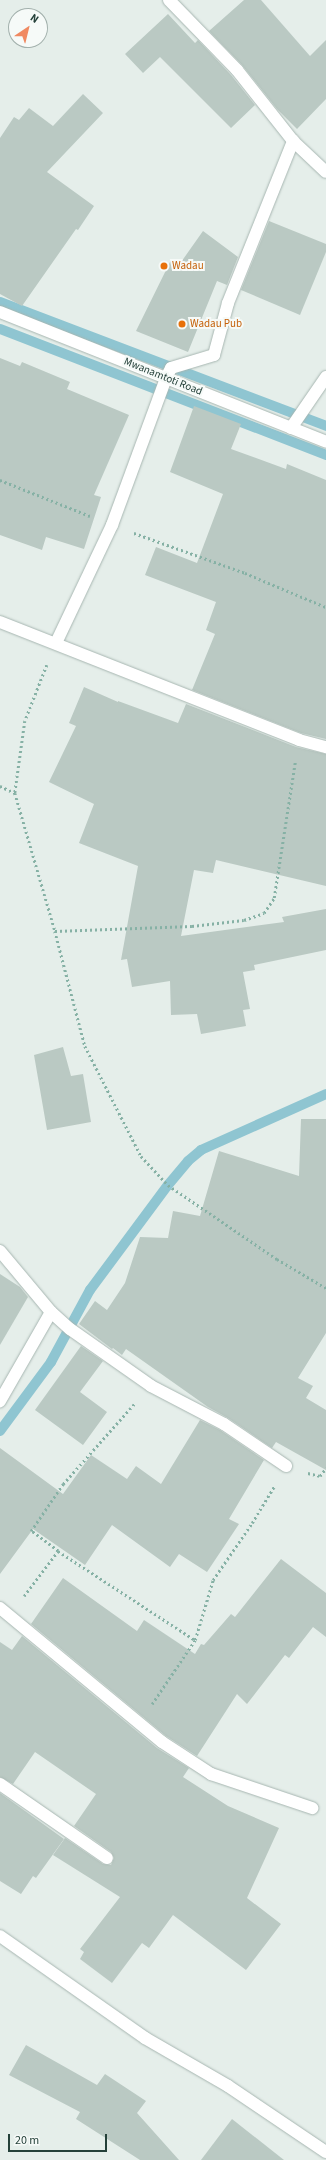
<!DOCTYPE html>
<style>
body{margin:0}
#map{position:relative;width:326px;height:2160px;overflow:hidden;background:#e5eeea;font-family:"Source Sans 3",sans-serif}
div>[style]{position:absolute}
.stream>*{height:10px;margin:-5px;padding:0 5px;transform-origin:5px;border-radius:5px;background:#8fc5d1}
.building>*{inset:0;background:#bac9c3}
.path>*{height:2.5px;margin-top:-1.25px;transform-origin:0;background:repeating-linear-gradient(90deg,#86b1a5 0 2px,transparent 0 5px)}
.roads{filter:drop-shadow(0 0 1px #a7b6b1) drop-shadow(0 0 1px #a7b6b1)}
.lane>*{height:12px;margin:-6px;padding:0 6px;transform-origin:6px;border-radius:6px;background:#fff}
.street>*{height:12px;margin:-6px;padding:0 6px;transform-origin:6px;border-radius:6px;background:#fff}
.dots>*{width:11px;height:11px;translate:-50% -50%;box-sizing:border-box;border:2px solid #f6faf8;border-radius:50%}
span{translate:-50% -50%;white-space:nowrap;text-align:center;line-height:1.15;-webkit-text-stroke:4px #f6faf8;paint-order:stroke}
.food-label{font-size:11px;color:#c56008}
.left{translate:0 -50%;text-align:left}
.street-label{font-size:11px;color:#244039}
.north{position:absolute;left:8px;top:8px;width:40px;height:40px;box-sizing:border-box;background:#f6faf8;border:1px solid #a2b0ac;border-radius:50%;rotate:35deg;font-size:11px;font-weight:700;line-height:16px;text-align:center;color:#244039}
.north::after{content:'';display:block;margin:auto;width:14px;height:18px;background:#f08961;clip-path:polygon(50% 0,100% 100%,50% 72%,0 100%)}
.scale{position:absolute;left:8px;top:2134px;width:99px;height:18px;box-sizing:border-box;border:2px solid #244039;border-top:0;padding-left:5px;font-size:12px;line-height:14px;white-space:nowrap;color:#244039;-webkit-text-stroke:3px #f6faf8;paint-order:stroke}
</style>
<div id="map">
<div class="stream">
<div style="left:0;top:302px;width:349px;rotate:20.8deg"></div>
<div style="left:0;top:329px;width:350px;rotate:21.1deg"></div>
<div style="left:0;top:1431px;width:86px;rotate:-53.5deg"></div>
<div style="left:51px;top:1362px;width:82px;rotate:-61.6deg"></div>
<div style="left:90px;top:1290px;width:131px;rotate:-53.4deg"></div>
<div style="left:168px;top:1185px;width:31px;rotate:-50deg"></div>
<div style="left:188px;top:1161px;width:17px;rotate:-40deg"></div>
<div style="left:201px;top:1150px;width:137px;rotate:-24.1deg"></div>
</div>
<div class="building">
<div style="clip-path:polygon(244px 0,261px 0,310px 56px,326px 40px,326px 99px,297px 129px,277px 109px,242px 65px,209px 31px)"></div>
<div style="clip-path:polygon(168px 14px,195px 43px,198px 40px,231px 75px,255px 105px,231px 128px,160px 57px,143px 73px,125px 54px)"></div>
<div style="clip-path:polygon(83px 94px,103px 113px,47px 172px,94px 206px,78px 230px,76px 229px,22px 306px,0 294px,0 138px,14px 117px,19px 120px,29px 108px,53px 126px)"></div>
<div style="clip-path:polygon(269px 221px,326px 244px,326px 252px,300px 315px,241px 290px)"></div>
<div style="clip-path:polygon(203px 231px,238px 257px,227px 285px,217px 281px,188px 352px,136px 331px,171px 260px,179px 265px)"></div>
<div style="clip-path:polygon(0 358px,20px 366px,22px 362px,70px 382px,67px 389px,129px 415px,94px 495px,101px 497px,84px 549px,46px 537px,42px 550px,0 535px)"></div>
<div style="clip-path:polygon(194px 406px,241px 424px,231px 449px,286px 469px,287px 464px,326px 480px,326px 739px,301px 733px,192px 690px,215px 634px,206px 630px,216px 602px,145px 575px,156px 547px,197px 563px,223px 494px,170px 472px)"></div>
<div style="clip-path:polygon(84px 687px,118px 702px,118px 701px,178px 723px,186px 704px,296px 747px,326px 754px,326px 886px,216px 860px,213px 873px,194px 870px,181px 936px,284px 922px,282px 917px,326px 909px,326px 950px,254px 965px,255px 970px,243px 972px,250px 1009px,243px 1010px,246px 1026px,201px 1034px,197px 1014px,171px 1015px,170px 981px,132px 987px,127px 959px,121px 960px,138px 866px,79px 843px,94px 804px,49px 782px,76px 726px,69px 723px)"></div>
<div style="clip-path:polygon(63px 1047px,71px 1076px,83px 1074px,91px 1122px,47px 1130px,34px 1055px)"></div>
<div style="clip-path:polygon(301px 1119px,326px 1119px,326px 1333px,298px 1378px,313px 1386px,306px 1398px,326px 1410px,326px 1470px,276px 1442px,272px 1448px,228px 1418px,208px 1407px,126px 1349px,122px 1355px,113px 1348px,112px 1349px,79px 1324px,95px 1301px,107px 1310px,125px 1283px,140px 1237px,168px 1238px,173px 1211px,200px 1216px,219px 1151px,299px 1176px)"></div>
<div style="clip-path:polygon(0 1274px,20px 1287px,28px 1297px,0 1345px)"></div>
<div style="clip-path:polygon(81px 1346px,103px 1361px,80px 1392px,107px 1412px,83px 1445px,35px 1410px)"></div>
<div style="clip-path:polygon(200px 1420px,220px 1430px,264px 1460px,229px 1519px,239px 1524px,207px 1572px,179px 1554px,170px 1567px,112px 1525px,85px 1565px,33px 1529px,0 1574px,0 1448px,63px 1494px,91px 1455px,127px 1479px,136px 1466px,161px 1484px)"></div>
<div style="clip-path:polygon(281px 1559px,326px 1593px,326px 1637px,313px 1627px,289px 1658px,285px 1655px,247px 1704px,237px 1694px,197px 1756px,166px 1736px,31px 1624px,63px 1578px,137px 1631px,144px 1620px,195px 1654px,201px 1644px,204px 1645px,231px 1614px,235px 1617px)"></div>
<div style="clip-path:polygon(22px 1636px,157px 1748px,189px 1768px,183px 1777px,228px 1806px,279px 1828px,247px 1898px,281px 1924px,246px 1970px,173px 1915px,149px 1948px,142px 1943px,112px 1983px,80px 1959px,84px 1952px,80px 1949px,120px 1897px,53px 1855px,65px 1838px,103px 1864px,111px 1865px,114px 1858px,111px 1852px,74px 1826px,96px 1794px,35px 1752px,13px 1784px,0 1777px,0 1642px,12px 1650px)"></div>
<div style="clip-path:polygon(0 1793px,64px 1839px,36px 1878px,33px 1876px,21px 1894px,0 1881px)"></div>
<div style="clip-path:polygon(26px 2045px,97px 2085px,105px 2074px,146px 2101px,137px 2113px,179px 2160px,140px 2160px,76px 2119px,80px 2112px,9px 2075px)"></div>
<div style="clip-path:polygon(232px 2119px,284px 2160px,201px 2160px)"></div>
</div>
<div class="path">
<div style="left:0;top:480px;width:97px;rotate:21.8deg"></div>
<div style="left:134px;top:533px;width:118px;rotate:19.8deg"></div>
<div style="left:245px;top:573px;width:88px;rotate:22.8deg"></div>
<div style="left:47px;top:665px;width:60px;rotate:111.4deg"></div>
<div style="left:25px;top:721px;width:73px;rotate:97.9deg"></div>
<div style="left:15px;top:793px;width:144px;rotate:73.8deg"></div>
<div style="left:55px;top:931px;width:119px;rotate:75.4deg"></div>
<div style="left:85px;top:1046px;width:123px;rotate:63deg"></div>
<div style="left:141px;top:1156px;width:40px;rotate:47deg"></div>
<div style="left:168px;top:1185px;width:132px;rotate:34.2deg"></div>
<div style="left:277px;top:1259px;width:57px;rotate:30.6deg"></div>
<div style="left:0;top:786px;width:17px;rotate:25deg"></div>
<div style="left:55px;top:931px;width:137px;rotate:-2.1deg"></div>
<div style="left:192px;top:926px;width:52px;rotate:-6.6deg"></div>
<div style="left:244px;top:920px;width:21px;rotate:-19deg"></div>
<div style="left:264px;top:913px;width:18px;rotate:-56deg"></div>
<div style="left:274px;top:898px;width:138px;rotate:-81.2deg"></div>
<div style="left:308px;top:1473px;width:12px;rotate:14deg"></div>
<div style="left:320px;top:1476px;width:10px;rotate:-53deg"></div>
<div style="left:58px;top:1551px;width:163px;rotate:33deg"></div>
<div style="left:24px;top:1596px;width:56px;rotate:-52.9deg"></div>
<div style="left:58px;top:1551px;width:34px;rotate:-143deg"></div>
<div style="left:31px;top:1531px;width:57px;rotate:-55.8deg"></div>
<div style="left:63px;top:1484px;width:107px;rotate:-48.4deg"></div>
<div style="left:152px;top:1704px;width:77px;rotate:-56.1deg"></div>
<div style="left:195px;top:1640px;width:63px;rotate:-73.3deg"></div>
<div style="left:213px;top:1580px;width:69px;rotate:-55.6deg"></div>
<div style="left:252px;top:1523px;width:44px;rotate:-58.8deg"></div>
</div>
<div class="roads">
<div class="lane">
<div style="left:169px;top:0;width:98px;rotate:45.8deg"></div>
<div style="left:237px;top:70px;width:90px;rotate:51.7deg"></div>
<div style="left:293px;top:141px;width:45px;rotate:43.2deg"></div>
<div style="left:166px;top:378px;width:11px;rotate:-63deg"></div>
<div style="left:171px;top:368px;width:45px;rotate:-16.8deg"></div>
<div style="left:214px;top:355px;width:54px;rotate:-74.9deg"></div>
<div style="left:228px;top:303px;width:175px;rotate:-68.1deg"></div>
<div style="left:291px;top:428px;width:62px;rotate:-55.5deg"></div>
</div>
<div class="street">
<div style="left:0;top:312px;width:351px;rotate:21.7deg"></div>
<div style="left:0;top:622px;width:321px;rotate:21.5deg"></div>
<div style="left:299px;top:740px;width:28px;rotate:15deg"></div>
<div style="left:56px;top:643px;width:131px;rotate:-64.6deg"></div>
<div style="left:112px;top:525px;width:157px;rotate:-69.8deg"></div>
<div style="left:0;top:1251px;width:80px;rotate:50.1deg"></div>
<div style="left:51px;top:1312px;width:103px;rotate:119.8deg"></div>
<div style="left:51px;top:1312px;width:25px;rotate:42deg"></div>
<div style="left:70px;top:1329px;width:99px;rotate:35.1deg"></div>
<div style="left:151px;top:1386px;width:82px;rotate:27.5deg"></div>
<div style="left:224px;top:1424px;width:75px;rotate:34.1deg"></div>
<div style="left:0;top:1608px;width:210px;rotate:39.6deg"></div>
<div style="left:162px;top:1742px;width:59px;rotate:33.1deg"></div>
<div style="left:211px;top:1774px;width:107px;rotate:18.6deg"></div>
<div style="left:0;top:1784px;width:130px;rotate:34.7deg"></div>
<div style="left:0;top:1936px;width:177px;rotate:35.1deg"></div>
<div style="left:145px;top:2038px;width:96px;rotate:30deg"></div>
<div style="left:228px;top:2086px;width:118px;rotate:34deg"></div>
</div>
</div>
<div class="dots">
<div style="left:164px;top:266px;background:#e8710a"></div>
<div style="left:182px;top:324px;background:#e8710a"></div>
</div>
<div class="food-label">
<span class="left" style="left:172px;top:266px">Wadau</span>
<span class="left" style="left:190px;top:324px">Wadau Pub</span>
</div>
<div class="street-label">
<span style="left:163px;top:377px;rotate:22deg">Mwanamtoti Road</span>
</div>
<div class="north">N</div>
<div class="scale">20 m</div>
</div>
